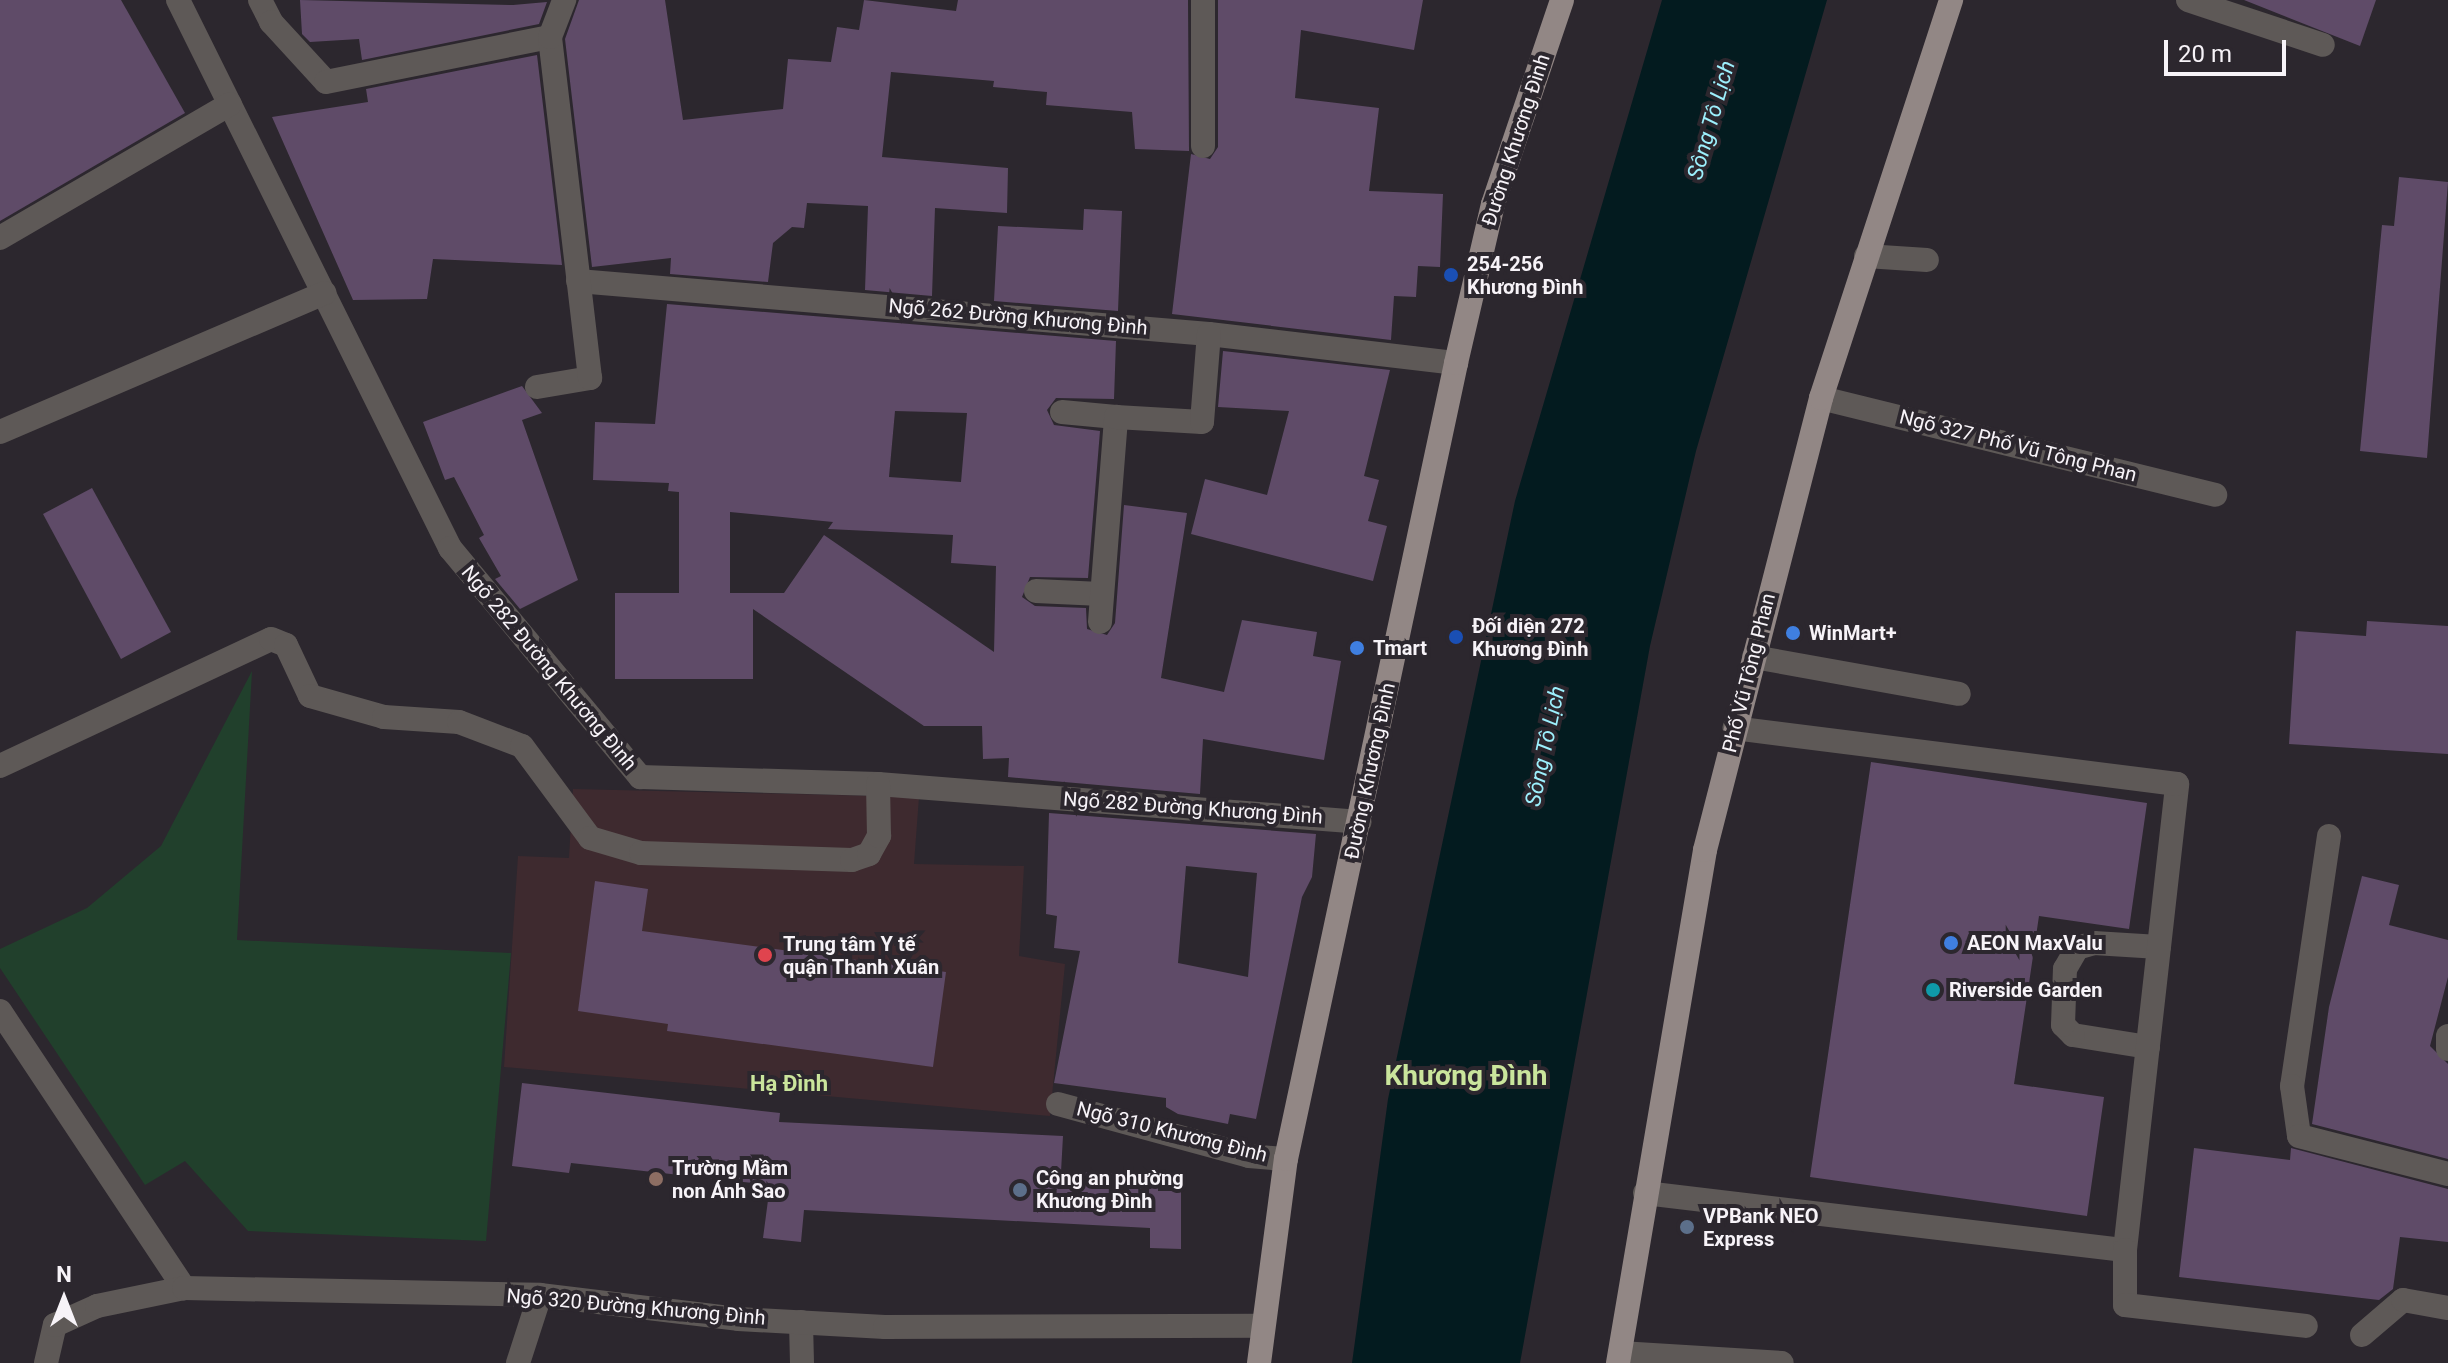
<!DOCTYPE html>
<meta charset="utf-8">
<style>
body{margin:0}
#map{position:relative;width:2448px;height:1363px;overflow:hidden;background:#2c272e;font-family:Roboto,sans-serif}
div>[style]{position:absolute}
.medical>*{inset:0;background:#3e2a2f}
.green>*{inset:0;background:#21402c}
.water>*{inset:0;background:#031b1f}
.building>*{inset:0;background:#5f4b68}
.minor>*{height:24px;margin:-12px;padding:0 12px;transform-origin:12px;border-radius:12px;background:#5e5957}
.major>*{height:24px;margin:-12px;padding:0 12px;transform-origin:12px;border-radius:12px;background:#928785}
.dots>*{width:22px;height:22px;translate:-50% -50%;box-sizing:border-box;border:4px solid #2c272e;border-radius:50%}
span{translate:-50% -50%;white-space:nowrap;text-align:center;line-height:1.15;-webkit-text-stroke:8px #2c272e;paint-order:stroke}
.street-label{font-size:20px;color:#f7f3f8}
.poi-label{font-size:20px;color:#f7f3f8;font-weight:700}
.left{translate:0 -50%;text-align:left}
.water-label{font-size:22px;color:#9df0fd;font-style:italic}
.neighbourhood-label{font-size:22px;color:#cae59c;font-weight:700}
.district-label{font-size:28px;color:#cae59c;font-weight:700}
.north{position:absolute;left:24px;top:1259px;width:80px;height:80px;-webkit-text-stroke:6px #2c272e;paint-order:stroke;rotate:0deg;font-size:22px;font-weight:700;line-height:32px;text-align:center;color:#f7f3f8}
.north::after{content:'';display:block;margin:auto;width:28px;height:36px;background:#f7f3f8;clip-path:polygon(50% 0,100% 100%,50% 72%,0 100%)}
.scale{position:absolute;left:2164px;top:40px;width:122px;height:36px;box-sizing:border-box;border:4px solid #f7f3f8;border-top:0;padding-left:10px;font-size:24px;line-height:28px;white-space:nowrap;color:#f7f3f8;-webkit-text-stroke:6px #2c272e;paint-order:stroke}
</style>
<div id="map">
<div class="medical">
<div style="clip-path:polygon(573px 789px,919px 797px,914px 864px,1024px 866px,1019px 956px,1065px 964px,1050px 1116px,504px 1067px,518px 856px,569px 858px)"></div>
</div>
<div class="green">
<div style="clip-path:polygon(252px 671px,237px 940px,511px 953px,486px 1241px,248px 1231px,185px 1161px,145px 1185px,0 968px,0 949px,87px 908px,161px 846px)"></div>
</div>
<div class="water">
<div style="clip-path:polygon(1662px 0,1827px 0,1696px 451px,1650px 646px,1520px 1363px,1352px 1363px,1388px 1099px,1515px 501px)"></div>
</div>
<div class="building">
<div style="clip-path:polygon(0 0,121px 0,185px 113px,0 221px)"></div>
<div style="clip-path:polygon(300px 0,513px 5px,547px 2px,539px 24px,362px 60px,359px 39px,310px 42px,302px 34px)"></div>
<div style="clip-path:polygon(579px 0,665px 0,683px 120px,783px 109px,788px 59px,831px 62px,837px 27px,859px 30px,864px 0,956px 11px,958px 0,1188px 0,1189px 151px,1135px 149px,1132px 112px,1046px 105px,1047px 92px,993px 87px,994px 81px,891px 72px,882px 157px,1008px 168px,1007px 213px,935px 208px,932px 296px,865px 290px,868px 206px,807px 203px,804px 228px,792px 227px,773px 243px,768px 282px,670px 274px,671px 258px,592px 267px,565px 39px)"></div>
<div style="clip-path:polygon(1218px 0,1423px 0,1414px 50px,1301px 30px,1295px 98px,1379px 108px,1369px 191px,1443px 194px,1440px 267px,1418px 266px,1416px 297px,1394px 296px,1391px 340px,1172px 314px,1191px 154px,1210px 159px,1218px 147px)"></div>
<div style="clip-path:polygon(2244px 0,2376px 0,2360px 46px)"></div>
<div style="clip-path:polygon(537px 55px,562px 265px,433px 259px,427px 299px,353px 300px,272px 117px,368px 102px,366px 89px)"></div>
<div style="clip-path:polygon(2399px 177px,2448px 182px,2427px 458px,2360px 451px,2382px 225px,2394px 226px)"></div>
<div style="clip-path:polygon(1084px 209px,1122px 211px,1118px 311px,994px 301px,998px 226px,1083px 230px)"></div>
<div style="clip-path:polygon(evenodd,667px 304px,1116px 341px,1114px 399px,1056px 398px,1047px 410px,1054px 425px,1100px 431px,1088px 578px,1030px 577px,1022px 597px,1035px 606px,1086px 608px,1087px 629px,1107px 635px,1115px 623px,1124px 505px,1187px 513px,1161px 678px,1224px 692px,1242px 620px,1317px 632px,1313px 656px,1341px 661px,1324px 760px,1203px 739px,1200px 794px,1008px 777px,1009px 758px,983px 759px,982px 726px,924px 726px,753px 609px,753px 679px,615px 679px,615px 593px,679px 593px,679px 492px,668px 491px,669px 483px,593px 480px,595px 422px,655px 424px,667px 304px,895px 411px,967px 413px,961px 482px,889px 477px,895px 411px,667px 304px,730px 512px,833px 522px,828px 529px,953px 535px,951px 563px,996px 566px,994px 652px,824px 535px,784px 593px,730px 593px,730px 512px)"></div>
<div style="clip-path:polygon(1223px 351px,1390px 370px,1364px 476px,1379px 480px,1368px 521px,1387px 526px,1373px 581px,1191px 534px,1205px 479px,1267px 495px,1289px 411px,1218px 407px)"></div>
<div style="clip-path:polygon(522px 386px,542px 413px,522px 420px,578px 580px,520px 609px,495px 579px,501px 576px,479px 538px,484px 535px,454px 477px,445px 480px,423px 422px)"></div>
<div style="clip-path:polygon(92px 488px,171px 632px,121px 659px,43px 514px)"></div>
<div style="clip-path:polygon(2367px 621px,2448px 626px,2448px 754px,2289px 744px,2296px 631px,2366px 636px)"></div>
<div style="clip-path:polygon(1871px 762px,2147px 803px,2129px 929px,2039px 916px,2014px 1084px,2104px 1097px,2087px 1216px,1810px 1177px)"></div>
<div style="clip-path:polygon(evenodd,1049px 813px,1316px 834px,1312px 877px,1302px 897px,1256px 1119px,1230px 1114px,1228px 1124px,1178px 1114px,1166px 1107px,1166px 1098px,1054px 1083px,1080px 951px,1054px 948px,1057px 916px,1046px 914px,1049px 813px,1186px 866px,1257px 873px,1248px 977px,1178px 963px,1186px 866px)"></div>
<div style="clip-path:polygon(2362px 876px,2399px 885px,2389px 925px,2448px 940px,2448px 977px,2430px 1046px,2448px 1064px,2448px 1159px,2312px 1124px,2329px 1007px)"></div>
<div style="clip-path:polygon(595px 881px,648px 889px,642px 931px,946px 972px,933px 1067px,667px 1031px,668px 1024px,578px 1011px)"></div>
<div style="clip-path:polygon(522px 1083px,780px 1113px,779px 1122px,1063px 1136px,1061px 1172px,1159px 1174px,1158px 1191px,1181px 1191px,1181px 1249px,1150px 1248px,1150px 1228px,804px 1210px,801px 1242px,763px 1238px,770px 1185px,571px 1163px,569px 1173px,512px 1166px)"></div>
<div style="clip-path:polygon(2194px 1148px,2290px 1160px,2291px 1148px,2448px 1189px,2448px 1242px,2400px 1237px,2393px 1289px,2379px 1300px,2179px 1277px)"></div>
</div>
<div class="minor">
<div style="left:178px;top:0;width:612px;rotate:63.6deg"></div>
<div style="left:450px;top:548px;width:298px;rotate:50.3deg"></div>
<div style="left:640px;top:777px;width:238px;rotate:1.7deg"></div>
<div style="left:878px;top:784px;width:483px;rotate:4.5deg"></div>
<div style="left:260px;top:0;width:25px;rotate:63deg"></div>
<div style="left:271px;top:22px;width:81px;rotate:47.5deg"></div>
<div style="left:326px;top:82px;width:228px;rotate:-11.4deg"></div>
<div style="left:1203px;top:0;width:146px;rotate:90deg"></div>
<div style="left:2188px;top:0;width:142px;rotate:18.4deg"></div>
<div style="left:0;top:238px;width:266px;rotate:-30.2deg"></div>
<div style="left:1866px;top:256px;width:61px;rotate:3.8deg"></div>
<div style="left:578px;top:281px;width:633px;rotate:4.8deg"></div>
<div style="left:1209px;top:334px;width:249px;rotate:6.7deg"></div>
<div style="left:537px;top:387px;width:54px;rotate:-9.6deg"></div>
<div style="left:590px;top:378px;width:343px;rotate:-96.7deg"></div>
<div style="left:550px;top:37px;width:40px;rotate:-69deg"></div>
<div style="left:1821px;top:398px;width:406px;rotate:13.8deg"></div>
<div style="left:1062px;top:412px;width:54px;rotate:5.3deg"></div>
<div style="left:0;top:432px;width:353px;rotate:-23.2deg"></div>
<div style="left:1036px;top:591px;width:65px;rotate:2.6deg"></div>
<div style="left:1100px;top:622px;width:206px;rotate:-85.5deg"></div>
<div style="left:1116px;top:417px;width:86px;rotate:3.3deg"></div>
<div style="left:1202px;top:422px;width:88px;rotate:-85.5deg"></div>
<div style="left:1754px;top:657px;width:208px;rotate:10.2deg"></div>
<div style="left:0;top:766px;width:299px;rotate:-25.1deg"></div>
<div style="left:271px;top:639px;width:16px;rotate:22deg"></div>
<div style="left:286px;top:645px;width:56px;rotate:64.8deg"></div>
<div style="left:310px;top:696px;width:77px;rotate:15.8deg"></div>
<div style="left:384px;top:717px;width:75px;rotate:3.8deg"></div>
<div style="left:459px;top:722px;width:67px;rotate:20.9deg"></div>
<div style="left:522px;top:746px;width:114px;rotate:53.5deg"></div>
<div style="left:590px;top:838px;width:53px;rotate:16.4deg"></div>
<div style="left:641px;top:853px;width:211px;rotate:1.9deg"></div>
<div style="left:852px;top:860px;width:18px;rotate:-19deg"></div>
<div style="left:869px;top:854px;width:21px;rotate:-61deg"></div>
<div style="left:879px;top:836px;width:52px;rotate:-91.1deg"></div>
<div style="left:2329px;top:836px;width:253px;rotate:98.4deg"></div>
<div style="left:2292px;top:1086px;width:50px;rotate:82deg"></div>
<div style="left:2299px;top:1136px;width:154px;rotate:14.3deg"></div>
<div style="left:0;top:1011px;width:333px;rotate:56.4deg"></div>
<div style="left:2448px;top:1036px;width:13px;rotate:90deg"></div>
<div style="left:2148px;top:1047px;width:76px;rotate:-170.9deg"></div>
<div style="left:2073px;top:1035px;width:14px;rotate:-135deg"></div>
<div style="left:2063px;top:1025px;width:56px;rotate:-88deg"></div>
<div style="left:2065px;top:969px;width:24px;rotate:-60deg"></div>
<div style="left:2077px;top:948px;width:18px;rotate:-16deg"></div>
<div style="left:2094px;top:943px;width:65px;rotate:3.5deg"></div>
<div style="left:1058px;top:1104px;width:198px;rotate:15.2deg"></div>
<div style="left:1249px;top:1156px;width:37px;rotate:5deg"></div>
<div style="left:1645px;top:1193px;width:483px;rotate:6.8deg"></div>
<div style="left:2125px;top:1250px;width:469px;rotate:-83.6deg"></div>
<div style="left:2177px;top:784px;width:446px;rotate:-172.8deg"></div>
<div style="left:2125px;top:1250px;width:55px;rotate:90deg"></div>
<div style="left:2125px;top:1305px;width:182px;rotate:6.6deg"></div>
<div style="left:801px;top:1322px;width:41px;rotate:88.6deg"></div>
<div style="left:2362px;top:1335px;width:54px;rotate:-40.5deg"></div>
<div style="left:2403px;top:1300px;width:46px;rotate:10.1deg"></div>
<div style="left:1620px;top:1353px;width:162px;rotate:3.5deg"></div>
<div style="left:46px;top:1363px;width:39px;rotate:-77deg"></div>
<div style="left:55px;top:1325px;width:46px;rotate:-24.3deg"></div>
<div style="left:97px;top:1306px;width:89px;rotate:-11.7deg"></div>
<div style="left:184px;top:1288px;width:356px;rotate:1.1deg"></div>
<div style="left:540px;top:1295px;width:199px;rotate:6.9deg"></div>
<div style="left:738px;top:1319px;width:147px;rotate:3.1deg"></div>
<div style="left:885px;top:1327px;width:377px;rotate:-0.2deg"></div>
<div style="left:518px;top:1363px;width:71px;rotate:-72.1deg"></div>
</div>
<div class="major">
<div style="left:1259px;top:1363px;width:206px;rotate:-82.5deg"></div>
<div style="left:1286px;top:1159px;width:814px;rotate:-77.94deg"></div>
<div style="left:1456px;top:363px;width:163px;rotate:-76.9deg"></div>
<div style="left:1493px;top:204px;width:215px;rotate:-71.3deg"></div>
<div style="left:1618px;top:1363px;width:520px;rotate:-80.37deg"></div>
<div style="left:1705px;top:850px;width:467px;rotate:-75.6deg"></div>
<div style="left:1821px;top:398px;width:419px;rotate:-71.9deg"></div>
</div>
<div class="dots">
<div style="left:1451px;top:275px;background:#1a4fb4"></div>
<div style="left:1793px;top:633px;background:#3f7fe0"></div>
<div style="left:1456px;top:637px;background:#1a4fb4"></div>
<div style="left:1357px;top:648px;background:#3f7fe0"></div>
<div style="left:1951px;top:943px;background:#3f7fe0"></div>
<div style="left:765px;top:955px;background:#e0444e"></div>
<div style="left:1933px;top:990px;background:#0f9aa8"></div>
<div style="left:656px;top:1179px;background:#8d6e63"></div>
<div style="left:1020px;top:1190px;background:#5c6f8a"></div>
<div style="left:1687px;top:1227px;background:#5c6f8a"></div>
</div>
<div class="street-label">
<span style="left:1516px;top:140px;rotate:-72deg">Đường Khương Đình</span>
<span style="left:1018px;top:317px;rotate:5deg">Ngõ 262 Đường Khương Đình</span>
<span style="left:2018px;top:446px;rotate:14deg">Ngõ 327 Phố Vũ Tông Phan</span>
<span style="left:549px;top:668px;rotate:50deg">Ngõ 282 Đường Khương Đình</span>
<span style="left:1749px;top:673px;rotate:-76deg">Phố Vũ Tông Phan</span>
<span style="left:1370px;top:771px;rotate:-78deg">Đường Khương Đình</span>
<span style="left:1193px;top:808px;rotate:4deg">Ngõ 282 Đường Khương Đình</span>
<span style="left:1172px;top:1132px;rotate:14deg">Ngõ 310 Khương Đình</span>
<span style="left:636px;top:1307px;rotate:5deg">Ngõ 320 Đường Khương Đình</span>
</div>
<div class="poi-label">
<span class="left" style="left:1467px;top:276px">254-256<br>Khương Đình</span>
<span class="left" style="left:1472px;top:638px">Đối diện 272<br>Khương Đình</span>
<span class="left" style="left:1809px;top:633px">WinMart+</span>
<span class="left" style="left:1373px;top:648px">Tmart</span>
<span class="left" style="left:1967px;top:943px">AEON MaxValu</span>
<span class="left" style="left:783px;top:956px">Trung tâm Y tế<br>quận Thanh Xuân</span>
<span class="left" style="left:1949px;top:990px">Riverside Garden</span>
<span class="left" style="left:672px;top:1180px">Trường Mầm<br>non Ánh Sao</span>
<span class="left" style="left:1036px;top:1190px">Công an phường<br>Khương Đình</span>
<span class="left" style="left:1703px;top:1228px">VPBank NEO<br>Express</span>
</div>
<div class="water-label">
<span style="left:1711px;top:120px;rotate:-74deg">Sông Tô Lịch</span>
<span style="left:1545px;top:746px;rotate:-78deg">Sông Tô Lịch</span>
</div>
<div class="neighbourhood-label">
<span style="left:789px;top:1084px">Hạ Đình</span>
</div>
<div class="district-label">
<span style="left:1466px;top:1076px">Khương Đình</span>
</div>
<div class="north">N</div>
<div class="scale">20 m</div>
</div>
